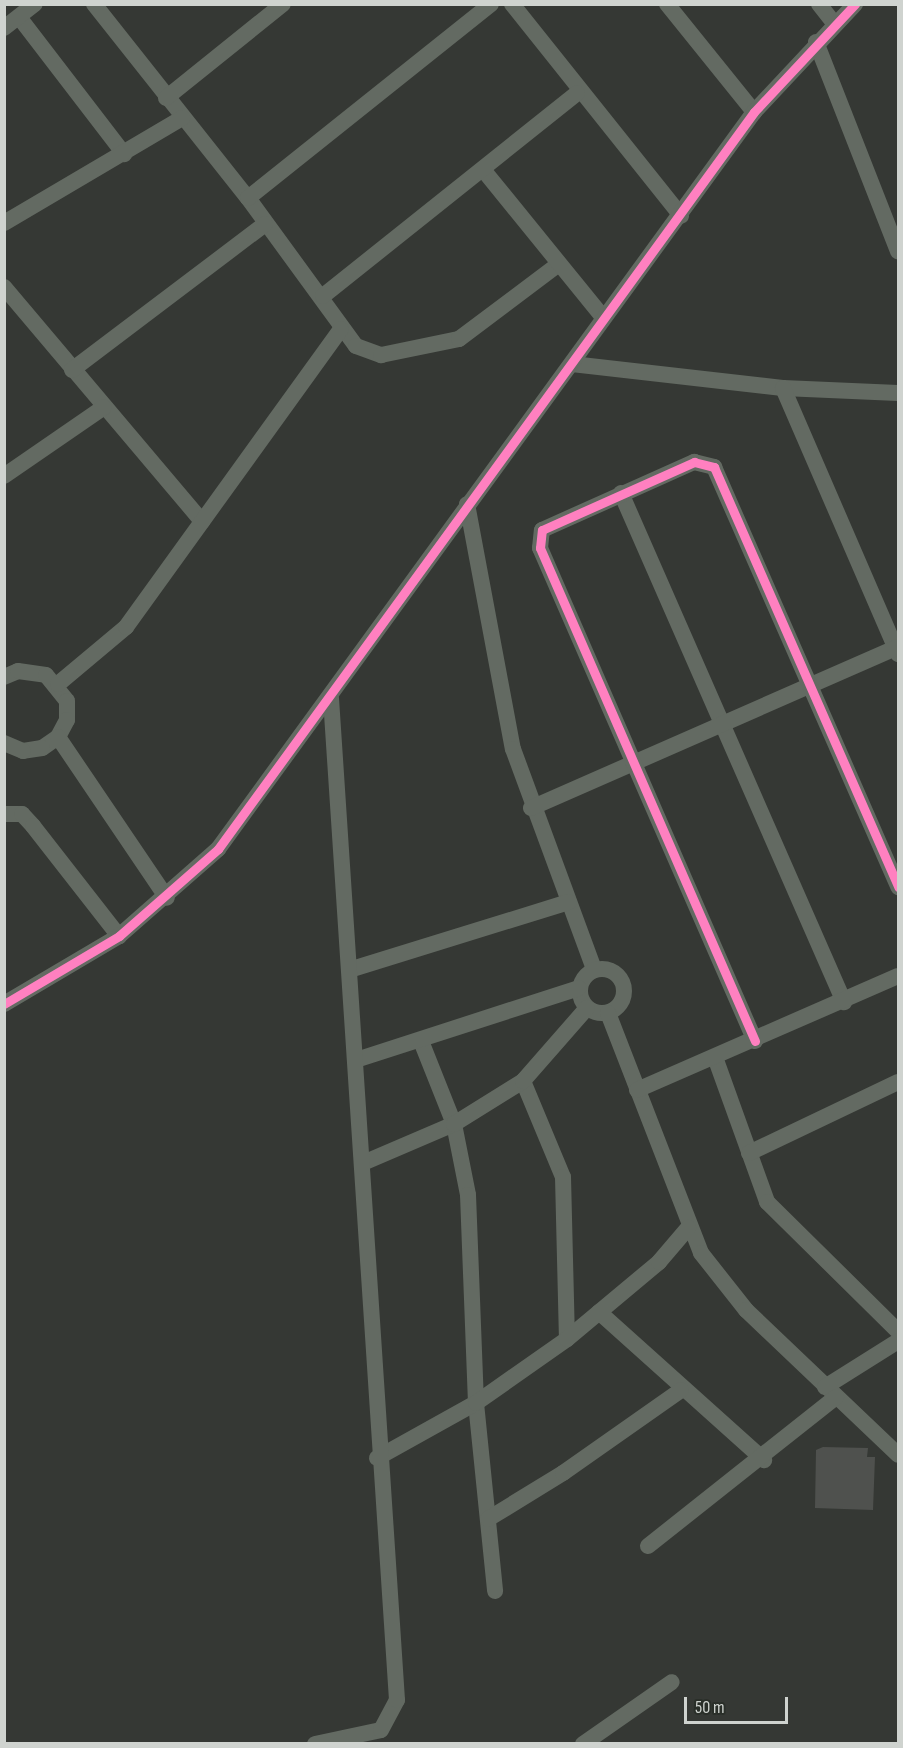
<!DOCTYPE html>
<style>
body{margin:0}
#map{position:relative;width:903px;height:1748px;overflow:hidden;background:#353834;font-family:"Sofia Sans Condensed",sans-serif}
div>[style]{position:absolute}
.building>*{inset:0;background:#4f514e}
.minor>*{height:16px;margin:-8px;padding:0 8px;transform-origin:8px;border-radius:8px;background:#636a62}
.minor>.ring{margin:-8px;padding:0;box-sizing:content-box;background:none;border:16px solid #636a62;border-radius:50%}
.cycleway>*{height:9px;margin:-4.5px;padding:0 4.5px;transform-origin:4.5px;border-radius:4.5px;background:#ff80c0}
span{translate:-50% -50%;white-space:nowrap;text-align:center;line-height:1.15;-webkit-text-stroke:4.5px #2a2f29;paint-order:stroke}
.frame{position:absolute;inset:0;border:6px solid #cfd3cf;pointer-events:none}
.scale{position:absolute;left:684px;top:1697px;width:104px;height:27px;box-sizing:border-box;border:3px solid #cfd3cf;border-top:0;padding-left:8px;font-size:18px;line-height:21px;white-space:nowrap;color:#cfd3cf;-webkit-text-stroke:4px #2a2f29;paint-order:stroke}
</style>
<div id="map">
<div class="building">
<div style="clip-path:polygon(823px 1447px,868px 1448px,867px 1457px,875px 1457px,873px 1510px,815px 1508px,816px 1450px)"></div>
</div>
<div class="minor">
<div style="left:94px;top:4px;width:248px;rotate:51.6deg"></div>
<div style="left:248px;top:198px;width:183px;rotate:53.9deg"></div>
<div style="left:356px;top:346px;width:27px;rotate:20deg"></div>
<div style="left:381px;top:355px;width:80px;rotate:-11.6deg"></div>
<div style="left:459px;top:339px;width:125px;rotate:-36.9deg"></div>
<div style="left:512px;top:4px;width:271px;rotate:51.4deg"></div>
<div style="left:667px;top:4px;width:139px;rotate:51.1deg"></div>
<div style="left:819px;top:4px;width:24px;rotate:52deg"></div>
<div style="left:19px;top:17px;width:173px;rotate:52.5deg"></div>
<div style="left:4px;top:28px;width:39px;rotate:-38deg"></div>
<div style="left:816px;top:42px;width:225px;rotate:68.6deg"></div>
<div style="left:166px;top:98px;width:150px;rotate:-38.8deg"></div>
<div style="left:485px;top:172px;width:187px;rotate:50.9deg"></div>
<div style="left:248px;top:198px;width:311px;rotate:-38.6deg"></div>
<div style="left:4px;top:223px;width:207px;rotate:-30.5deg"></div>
<div style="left:4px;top:287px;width:307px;rotate:49.8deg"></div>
<div style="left:323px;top:296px;width:325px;rotate:-38.6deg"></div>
<div style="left:572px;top:364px;width:212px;rotate:6.5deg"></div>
<div style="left:783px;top:388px;width:115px;rotate:2.5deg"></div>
<div style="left:72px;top:370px;width:242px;rotate:-37.1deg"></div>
<div style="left:783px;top:388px;width:290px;rotate:66.6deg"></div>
<div style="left:4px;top:476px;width:121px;rotate:-34.6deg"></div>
<div style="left:621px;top:493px;width:556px;rotate:66.34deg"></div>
<div style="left:467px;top:504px;width:249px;rotate:79.4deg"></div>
<div style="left:513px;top:749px;width:234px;rotate:69.8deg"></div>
<div style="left:4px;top:677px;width:15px;rotate:-23deg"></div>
<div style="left:18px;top:671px;width:28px;rotate:8deg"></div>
<div style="left:46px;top:675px;width:33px;rotate:51deg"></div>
<div style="left:67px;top:701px;width:19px;rotate:90deg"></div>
<div style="left:67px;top:720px;width:19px;rotate:118deg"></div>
<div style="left:58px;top:737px;width:19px;rotate:145deg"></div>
<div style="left:42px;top:748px;width:19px;rotate:171deg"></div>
<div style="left:23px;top:751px;width:21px;rotate:-157deg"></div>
<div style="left:58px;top:684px;width:89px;rotate:-40deg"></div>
<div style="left:126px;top:627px;width:367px;rotate:-54.2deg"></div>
<div style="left:58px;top:737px;width:194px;rotate:55.9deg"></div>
<div style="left:531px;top:808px;width:399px;rotate:-23.7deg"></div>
<div style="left:4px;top:814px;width:18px"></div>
<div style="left:22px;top:814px;width:16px;rotate:47deg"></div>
<div style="left:33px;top:826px;width:140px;rotate:52deg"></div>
<div class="ring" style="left:580px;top:969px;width:28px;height:28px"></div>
<div style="left:349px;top:970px;width:230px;rotate:-17.2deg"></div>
<div style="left:4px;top:1004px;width:134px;rotate:-30.6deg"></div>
<div style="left:119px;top:936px;width:132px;rotate:-41.3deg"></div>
<div style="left:218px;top:849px;width:911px;rotate:-53.97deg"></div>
<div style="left:754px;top:112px;width:148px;rotate:-46.9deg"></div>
<div style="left:608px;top:1013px;width:257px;rotate:68.8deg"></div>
<div style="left:701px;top:1253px;width:73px;rotate:51.7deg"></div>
<div style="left:746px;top:1310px;width:210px;rotate:43.6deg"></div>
<div style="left:421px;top:1041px;width:89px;rotate:68.3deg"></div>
<div style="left:454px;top:1124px;width:72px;rotate:78.8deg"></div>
<div style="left:468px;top:1195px;width:208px;rotate:87.8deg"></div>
<div style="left:476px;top:1403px;width:189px;rotate:84.2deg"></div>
<div style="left:755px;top:1041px;width:538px;rotate:-113.56deg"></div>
<div style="left:540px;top:548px;width:18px;rotate:-84deg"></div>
<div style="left:542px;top:530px;width:167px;rotate:-24.1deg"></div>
<div style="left:694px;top:462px;width:21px;rotate:14deg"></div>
<div style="left:714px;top:467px;width:459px;rotate:66.3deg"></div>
<div style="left:356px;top:1060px;width:234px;rotate:-17.9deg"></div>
<div style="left:716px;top:1060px;width:151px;rotate:70.2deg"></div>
<div style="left:767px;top:1202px;width:184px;rotate:44.6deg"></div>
<div style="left:523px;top:1081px;width:104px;rotate:67.4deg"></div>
<div style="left:563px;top:1177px;width:162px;rotate:88.6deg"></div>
<div style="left:637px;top:1090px;width:285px;rotate:-23.6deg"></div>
<div style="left:749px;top:1153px;width:165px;rotate:-25.5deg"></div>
<div style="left:363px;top:1163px;width:99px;rotate:-23.2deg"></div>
<div style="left:454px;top:1124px;width:81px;rotate:-31.9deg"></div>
<div style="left:523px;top:1081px;width:97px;rotate:-48.8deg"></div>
<div style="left:599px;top:1312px;width:222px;rotate:41.9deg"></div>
<div style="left:825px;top:1387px;width:86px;rotate:-32.2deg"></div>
<div style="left:377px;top:1458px;width:113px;rotate:-29.1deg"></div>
<div style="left:476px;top:1403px;width:111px;rotate:-35.1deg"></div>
<div style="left:567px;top:1339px;width:120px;rotate:-39.9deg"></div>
<div style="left:659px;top:1262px;width:45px;rotate:-49.5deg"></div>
<div style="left:488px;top:1519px;width:88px;rotate:-31.5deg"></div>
<div style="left:563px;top:1473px;width:144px;rotate:-35.1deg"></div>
<div style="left:648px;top:1546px;width:240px;rotate:-38.4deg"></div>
<div style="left:315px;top:1744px;width:67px;rotate:-12deg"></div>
<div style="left:381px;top:1730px;width:34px;rotate:-62deg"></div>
<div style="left:397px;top:1700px;width:1004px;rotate:-93.77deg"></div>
<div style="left:583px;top:1744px;width:108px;rotate:-34.9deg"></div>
</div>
<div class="cycleway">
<div style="left:4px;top:1004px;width:134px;rotate:-30.6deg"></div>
<div style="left:119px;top:936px;width:132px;rotate:-41.3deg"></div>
<div style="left:218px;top:849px;width:911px;rotate:-53.97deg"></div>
<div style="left:754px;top:112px;width:148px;rotate:-46.9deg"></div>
<div style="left:755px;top:1041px;width:538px;rotate:-113.56deg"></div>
<div style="left:540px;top:548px;width:18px;rotate:-84deg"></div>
<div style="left:542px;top:530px;width:167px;rotate:-24.1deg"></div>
<div style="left:694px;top:462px;width:21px;rotate:14deg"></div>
<div style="left:714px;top:467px;width:459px;rotate:66.3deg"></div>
</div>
<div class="frame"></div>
<div class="scale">50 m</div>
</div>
